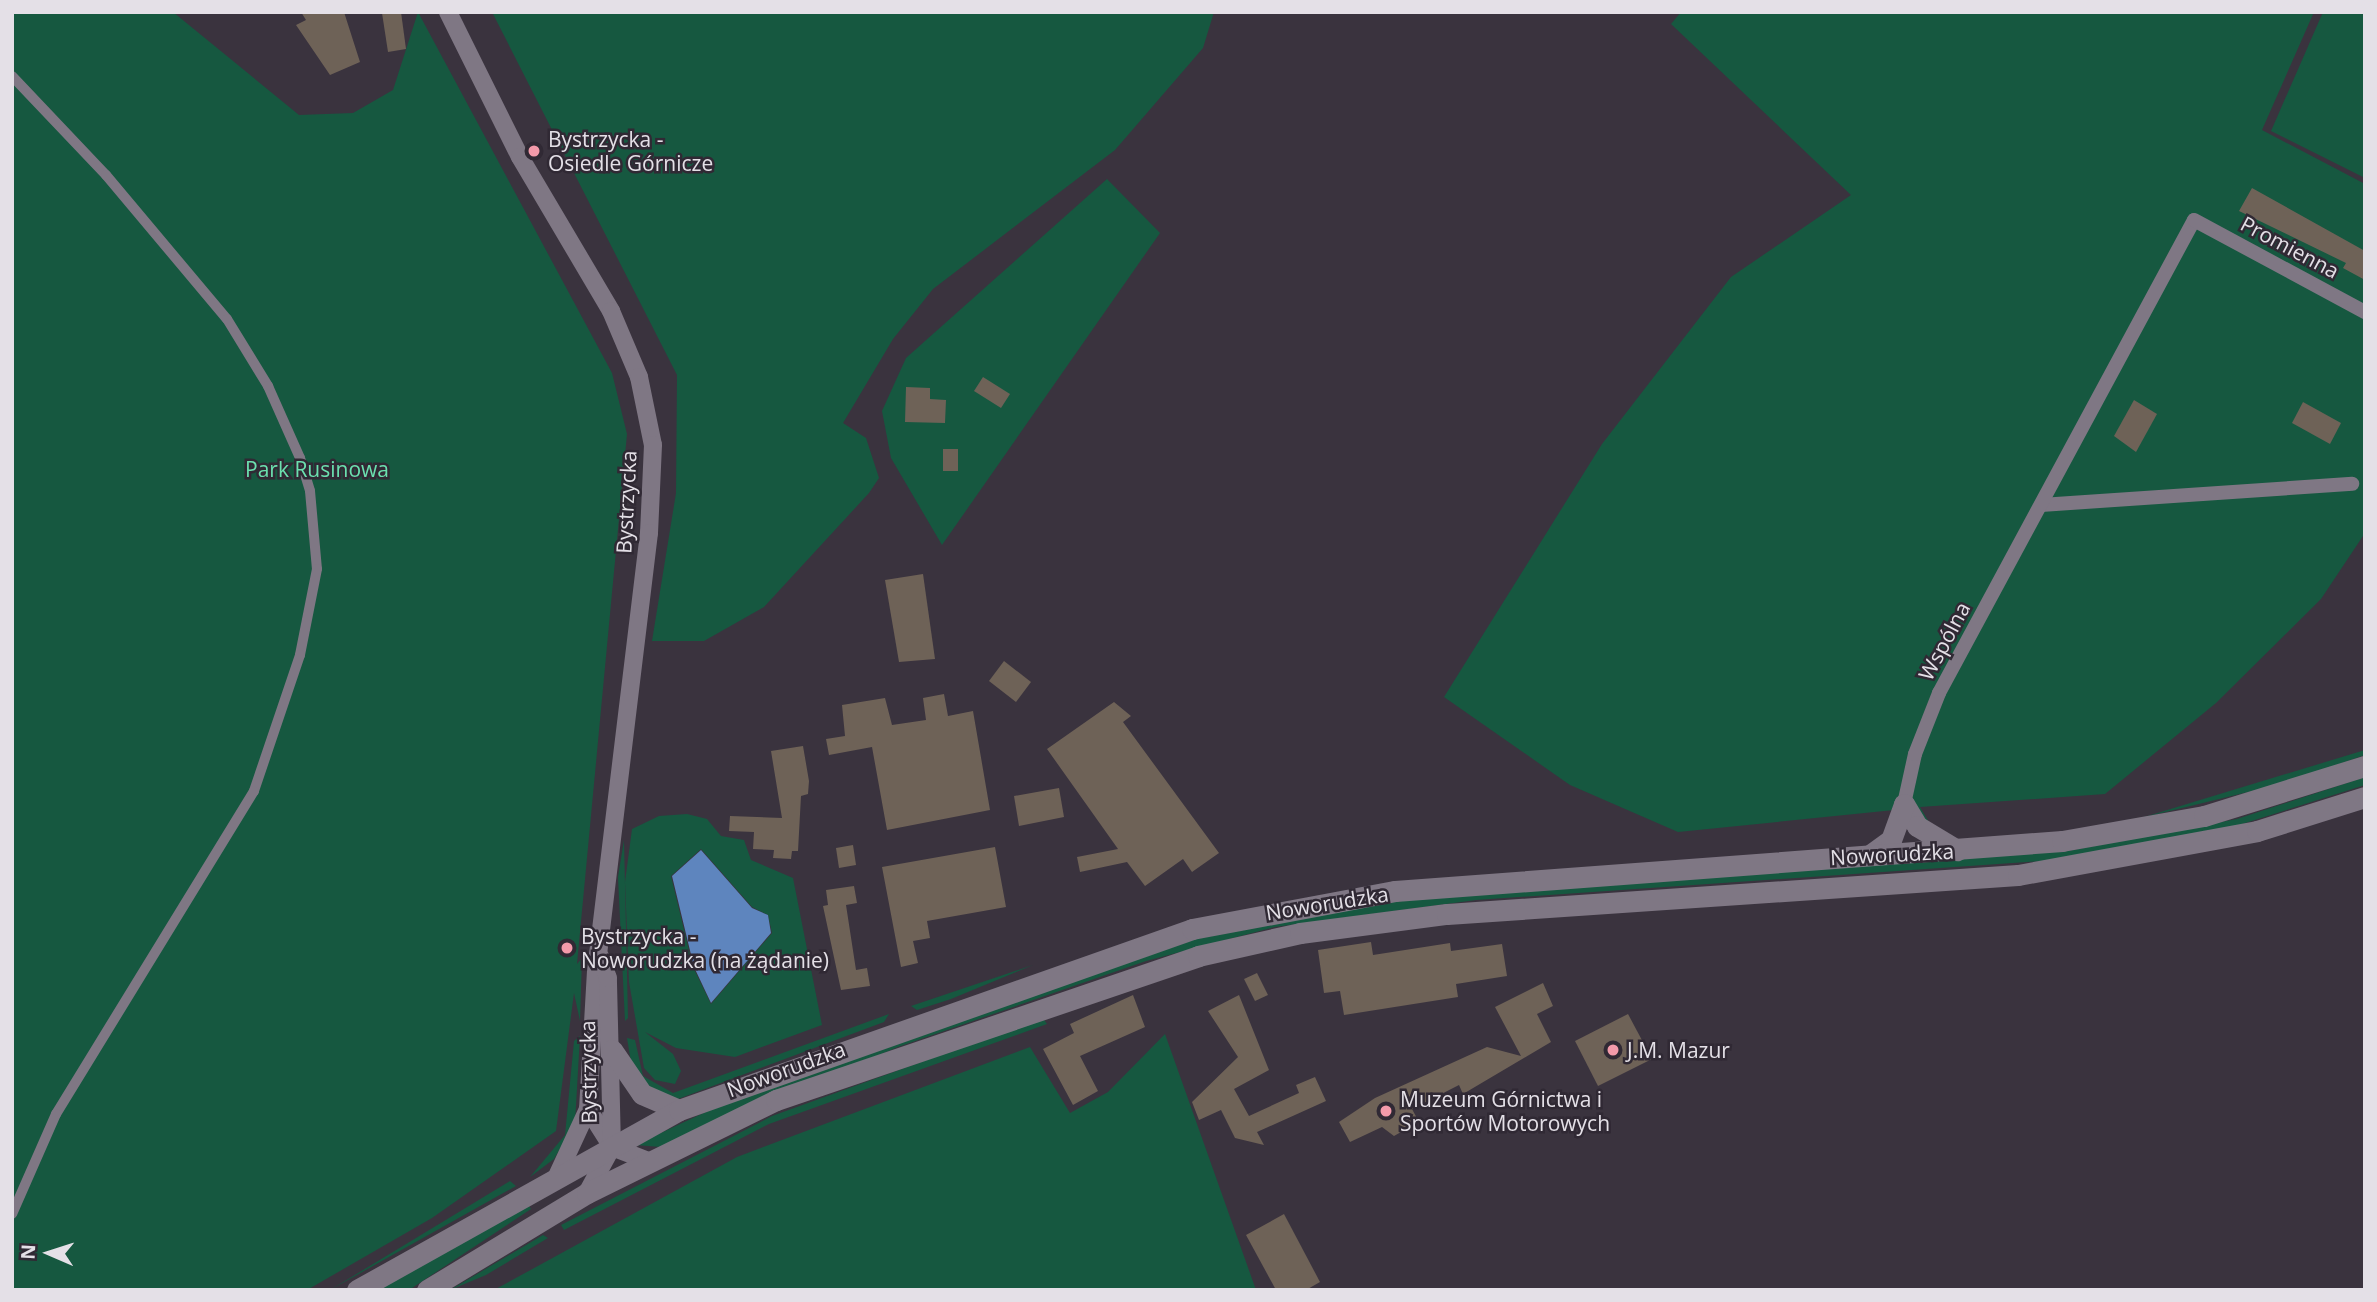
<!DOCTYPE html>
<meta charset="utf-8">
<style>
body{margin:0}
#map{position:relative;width:2377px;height:1302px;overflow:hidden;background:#3a333e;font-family:"Open Sans",sans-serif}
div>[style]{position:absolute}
.green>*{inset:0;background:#165840}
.water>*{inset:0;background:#5e85be}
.building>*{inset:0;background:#6e6257}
.pedestrian>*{height:10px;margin:-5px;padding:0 5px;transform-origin:5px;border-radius:5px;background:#7f7784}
.minor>*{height:14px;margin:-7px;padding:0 7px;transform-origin:7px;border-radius:7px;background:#7f7784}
.tertiary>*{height:18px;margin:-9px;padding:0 9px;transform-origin:9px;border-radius:9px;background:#7f7784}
.secondary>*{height:21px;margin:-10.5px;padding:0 10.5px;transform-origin:10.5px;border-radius:10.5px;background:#7f7784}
.dots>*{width:19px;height:19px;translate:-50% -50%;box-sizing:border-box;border:4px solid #302934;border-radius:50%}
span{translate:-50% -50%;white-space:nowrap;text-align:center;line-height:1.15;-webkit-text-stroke:5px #302934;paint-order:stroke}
.poi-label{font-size:21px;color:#e4e0e7}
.left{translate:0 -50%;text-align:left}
.street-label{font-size:21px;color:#e4e0e7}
.park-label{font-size:21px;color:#6be0af}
.frame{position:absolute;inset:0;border:14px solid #e4e0e7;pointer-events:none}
.north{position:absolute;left:14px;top:1218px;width:70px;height:70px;-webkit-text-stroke:5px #302934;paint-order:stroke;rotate:273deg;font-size:19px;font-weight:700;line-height:28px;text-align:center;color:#e4e0e7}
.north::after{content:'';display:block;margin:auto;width:24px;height:32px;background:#e4e0e7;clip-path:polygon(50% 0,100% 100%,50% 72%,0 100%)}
</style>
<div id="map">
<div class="green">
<div style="clip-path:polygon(12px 12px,173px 12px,299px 115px,353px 113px,393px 90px,418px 12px,612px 373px,627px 434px,577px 964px,582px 958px,580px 1021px,574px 993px,556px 1131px,432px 1218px,307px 1290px,12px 1290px)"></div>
<div style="clip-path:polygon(492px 12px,1214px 12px,1203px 48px,1115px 150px,933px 289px,893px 339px,843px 423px,866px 438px,879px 478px,869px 493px,764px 607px,704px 641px,652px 641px,676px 493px,677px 375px)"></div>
<div style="clip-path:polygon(1681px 12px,2314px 12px,2262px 130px,2365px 184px,2365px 533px,2321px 599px,2216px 703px,2105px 794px,1920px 807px,1933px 829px,1914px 808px,1678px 832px,1570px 785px,1444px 697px,1602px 444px,1731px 277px,1851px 195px,1671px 24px)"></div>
<div style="clip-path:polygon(2323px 12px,2365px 12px,2365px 178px,2271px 131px)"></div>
<div style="clip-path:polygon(1107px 179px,1160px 233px,942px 545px,891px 458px,882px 411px,906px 358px)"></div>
<div style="clip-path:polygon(2365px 750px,2365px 755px,2285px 783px,2141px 818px)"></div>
<div style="clip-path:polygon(2365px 777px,2365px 785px,2239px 825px,2057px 860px,1476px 900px,1275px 927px,1146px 961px,898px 1047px,661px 1147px,635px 1145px,723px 1104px,1196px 939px,1392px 902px,1498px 891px,2068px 851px,2237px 819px)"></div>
<div style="clip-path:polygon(evenodd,687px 814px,707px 819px,721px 836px,744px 840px,751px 860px,793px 878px,822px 1025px,735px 1057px,676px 1048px,645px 1032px,673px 1054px,681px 1071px,675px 1084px,655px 1080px,644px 1068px,629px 982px,625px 882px,632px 829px,659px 816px,687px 814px,701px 849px,752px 907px,768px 915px,772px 933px,711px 1004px,693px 967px,671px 876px,701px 849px)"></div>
<div style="clip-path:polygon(624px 840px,628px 1018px,625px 1021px,618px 877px)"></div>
<div style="clip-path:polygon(1033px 965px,951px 999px,917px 1010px,911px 1006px)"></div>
<div style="clip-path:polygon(889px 1014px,884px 1022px,678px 1099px,652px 1093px,632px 1068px,627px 1038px,635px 1040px,643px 1076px,673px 1093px)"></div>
<div style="clip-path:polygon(1043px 1018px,1047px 1024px,769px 1124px,564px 1230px,561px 1225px,772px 1116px)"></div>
<div style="clip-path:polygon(1165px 1034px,1256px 1290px,494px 1290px,737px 1157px,1030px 1047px,1070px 1113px,1108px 1092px)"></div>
<div style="clip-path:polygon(580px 1036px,575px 1123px,554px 1159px,530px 1177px,565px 1135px,574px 1041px)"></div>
<div style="clip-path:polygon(510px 1181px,516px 1186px,330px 1290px,416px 1238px)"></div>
<div style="clip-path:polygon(527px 1203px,531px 1209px,409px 1290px,379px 1290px)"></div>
<div style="clip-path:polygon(543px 1235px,548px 1238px,486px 1275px,450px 1290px)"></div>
</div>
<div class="water">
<div style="clip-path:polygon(701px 850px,752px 908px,768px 915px,771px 933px,711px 1003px,694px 967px,672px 876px)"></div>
</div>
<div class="building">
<div style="clip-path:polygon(301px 12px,344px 12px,360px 62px,330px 75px,296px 25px,306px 20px)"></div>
<div style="clip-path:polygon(401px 12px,406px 49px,388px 52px,382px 13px)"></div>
<div style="clip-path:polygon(2252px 188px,2365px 251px,2365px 280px,2343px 268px,2346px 263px,2239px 211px)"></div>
<div style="clip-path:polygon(983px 377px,1010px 394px,1001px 408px,974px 391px)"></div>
<div style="clip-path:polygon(906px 387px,930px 388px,930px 399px,946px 400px,945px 423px,905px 422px)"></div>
<div style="clip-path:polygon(2134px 400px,2157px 414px,2136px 452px,2114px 436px)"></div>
<div style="clip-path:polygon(2303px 402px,2341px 423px,2330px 444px,2292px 423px)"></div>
<div style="clip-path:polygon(943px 449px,958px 449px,958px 471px,943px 471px)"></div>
<div style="clip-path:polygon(923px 574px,935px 659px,899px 662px,885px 580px)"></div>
<div style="clip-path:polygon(1004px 661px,1031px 682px,1016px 702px,989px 681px)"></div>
<div style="clip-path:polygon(944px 694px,948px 716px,973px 711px,990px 810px,887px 830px,872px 747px,829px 755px,826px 739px,845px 736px,842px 705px,885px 698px,892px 725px,926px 720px,923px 698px)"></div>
<div style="clip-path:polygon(1114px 702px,1131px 716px,1123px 722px,1219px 853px,1192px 872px,1183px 859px,1145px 886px,1127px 862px,1080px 872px,1077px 857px,1118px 849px,1047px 749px)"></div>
<div style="clip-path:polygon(803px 746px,809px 781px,808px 794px,801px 796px,798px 851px,792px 851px,791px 859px,773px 858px,774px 850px,753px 849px,754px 832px,729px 831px,730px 816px,782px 818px,771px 751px)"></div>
<div style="clip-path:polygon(1059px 788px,1064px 817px,1019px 826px,1014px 796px)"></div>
<div style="clip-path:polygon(853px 845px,856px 865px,839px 868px,836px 848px)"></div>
<div style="clip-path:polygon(995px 847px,1006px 907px,927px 921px,930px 938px,913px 941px,918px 963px,901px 967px,882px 867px)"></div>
<div style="clip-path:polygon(854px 886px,857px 903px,846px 905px,856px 970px,867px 968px,870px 986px,841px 990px,823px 906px,828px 905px,826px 890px)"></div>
<div style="clip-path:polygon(1371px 942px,1373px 955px,1450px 943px,1451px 951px,1502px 944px,1507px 976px,1456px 984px,1458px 997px,1344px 1015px,1340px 991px,1324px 993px,1318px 950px)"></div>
<div style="clip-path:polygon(1257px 973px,1268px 995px,1255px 1001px,1244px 979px)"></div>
<div style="clip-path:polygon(1543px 983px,1553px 1006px,1537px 1014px,1551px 1042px,1463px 1094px,1459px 1085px,1412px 1109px,1419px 1122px,1394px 1136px,1382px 1127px,1350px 1142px,1339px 1122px,1375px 1098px,1487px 1047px,1521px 1056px,1495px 1007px)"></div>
<div style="clip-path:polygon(1133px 995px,1145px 1027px,1080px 1056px,1098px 1091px,1073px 1105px,1043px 1049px,1074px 1033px,1070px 1024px)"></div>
<div style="clip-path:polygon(1239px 995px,1269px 1070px,1234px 1089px,1249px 1116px,1299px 1093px,1296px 1085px,1315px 1077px,1326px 1101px,1257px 1132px,1264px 1145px,1235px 1138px,1221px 1110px,1199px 1120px,1192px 1102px,1238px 1057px,1208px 1011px)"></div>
<div style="clip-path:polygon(1628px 1014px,1652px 1059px,1598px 1086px,1575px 1041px)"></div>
<div style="clip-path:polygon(1284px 1214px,1320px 1282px,1306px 1290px,1276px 1290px,1246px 1235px)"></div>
</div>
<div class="pedestrian">
<div style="left:12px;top:76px;width:137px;rotate:46.5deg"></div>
<div style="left:106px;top:175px;width:188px;rotate:50deg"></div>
<div style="left:227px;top:319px;width:79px;rotate:58.5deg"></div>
<div style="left:268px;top:386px;width:79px;rotate:66deg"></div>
<div style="left:300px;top:458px;width:34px;rotate:73deg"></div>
<div style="left:310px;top:491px;width:78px;rotate:84.9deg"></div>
<div style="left:317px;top:569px;width:88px;rotate:101.2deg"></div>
<div style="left:300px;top:655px;width:144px;rotate:108.7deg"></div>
<div style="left:254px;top:791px;width:379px;rotate:121.5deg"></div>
<div style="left:56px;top:1114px;width:109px;rotate:113.7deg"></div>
</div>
<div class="minor">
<div style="left:2041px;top:505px;width:312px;rotate:-3.9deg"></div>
<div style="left:1904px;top:804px;width:51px;rotate:-77.6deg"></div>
<div style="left:1915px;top:754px;width:66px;rotate:-68.5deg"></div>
<div style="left:1939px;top:693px;width:537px;rotate:-61.67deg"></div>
<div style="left:2194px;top:220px;width:194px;rotate:28.3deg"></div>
</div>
<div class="tertiary">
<div style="left:448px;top:12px;width:162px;rotate:63.6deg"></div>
<div style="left:520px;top:157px;width:179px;rotate:59.4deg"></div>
<div style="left:611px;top:311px;width:72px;rotate:67deg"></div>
<div style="left:639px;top:377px;width:69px;rotate:78.4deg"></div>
<div style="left:653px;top:445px;width:88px;rotate:92.6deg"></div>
<div style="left:649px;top:533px;width:441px;rotate:96.9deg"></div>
<div style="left:596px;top:971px;width:138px;rotate:93.3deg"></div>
<div style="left:588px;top:1109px;width:72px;rotate:114.8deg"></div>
<div style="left:588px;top:1109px;width:45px;rotate:57.7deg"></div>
<div style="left:612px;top:1147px;width:40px;rotate:21deg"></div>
<div style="left:587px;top:1193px;width:52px;rotate:-61.5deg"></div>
<div style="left:612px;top:1147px;width:169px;rotate:-91.4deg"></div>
<div style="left:608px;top:978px;width:23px;rotate:-110deg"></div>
</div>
<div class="secondary">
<div style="left:1904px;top:804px;width:26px;rotate:59deg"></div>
<div style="left:1917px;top:826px;width:47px;rotate:31deg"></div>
<div style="left:1870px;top:855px;width:26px;rotate:-36deg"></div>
<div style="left:1891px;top:840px;width:38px;rotate:-70deg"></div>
<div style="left:612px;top:1050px;width:53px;rotate:55.7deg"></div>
<div style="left:642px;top:1094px;width:40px;rotate:23.4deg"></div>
<div style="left:357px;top:1290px;width:369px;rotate:-29.2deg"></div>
<div style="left:679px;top:1110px;width:544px;rotate:-19.43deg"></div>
<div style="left:1192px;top:929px;width:207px;rotate:-10.6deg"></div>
<div style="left:1395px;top:891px;width:669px;rotate:-4.29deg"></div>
<div style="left:2062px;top:841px;width:144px;rotate:-10deg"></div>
<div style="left:2204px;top:816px;width:169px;rotate:-17.3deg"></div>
<div style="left:427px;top:1290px;width:187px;rotate:-31.2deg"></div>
<div style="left:587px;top:1193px;width:211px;rotate:-26.2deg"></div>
<div style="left:776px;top:1100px;width:446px;rotate:-18.8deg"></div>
<div style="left:1198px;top:956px;width:105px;rotate:-12.7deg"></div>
<div style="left:1300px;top:933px;width:148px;rotate:-7.4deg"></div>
<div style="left:1447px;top:914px;width:572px;rotate:-3.91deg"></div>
<div style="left:2018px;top:875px;width:243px;rotate:-10.4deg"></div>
<div style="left:2257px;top:831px;width:113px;rotate:-17.5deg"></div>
</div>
<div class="dots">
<div style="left:534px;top:151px;background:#f39aaa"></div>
<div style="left:567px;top:948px;background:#f39aaa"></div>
<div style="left:1613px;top:1050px;background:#f39aaa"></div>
<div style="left:1386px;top:1111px;background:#f39aaa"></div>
</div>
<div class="poi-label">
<span class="left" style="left:548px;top:151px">Bystrzycka -<br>Osiedle Górnicze</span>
<span class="left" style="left:581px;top:948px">Bystrzycka -<br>Noworudzka (na żądanie)</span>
<span class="left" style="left:1627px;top:1050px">J.M. Mazur</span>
<span class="left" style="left:1400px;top:1111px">Muzeum Górnictwa i<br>Sportów Motorowych</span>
</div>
<div class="street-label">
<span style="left:2290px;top:247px;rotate:28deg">Promienna</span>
<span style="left:626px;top:502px;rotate:-87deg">Bystrzycka</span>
<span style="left:1944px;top:641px;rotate:-62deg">Wspólna</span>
<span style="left:1892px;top:854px;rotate:-3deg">Noworudzka</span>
<span style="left:1327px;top:903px;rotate:-9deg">Noworudzka</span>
<span style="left:786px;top:1069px;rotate:-20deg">Noworudzka</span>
<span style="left:588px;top:1072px;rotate:-91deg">Bystrzycka</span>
</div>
<div class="park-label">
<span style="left:317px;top:469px">Park Rusinowa</span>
</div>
<div class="frame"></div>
<div class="north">N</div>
</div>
